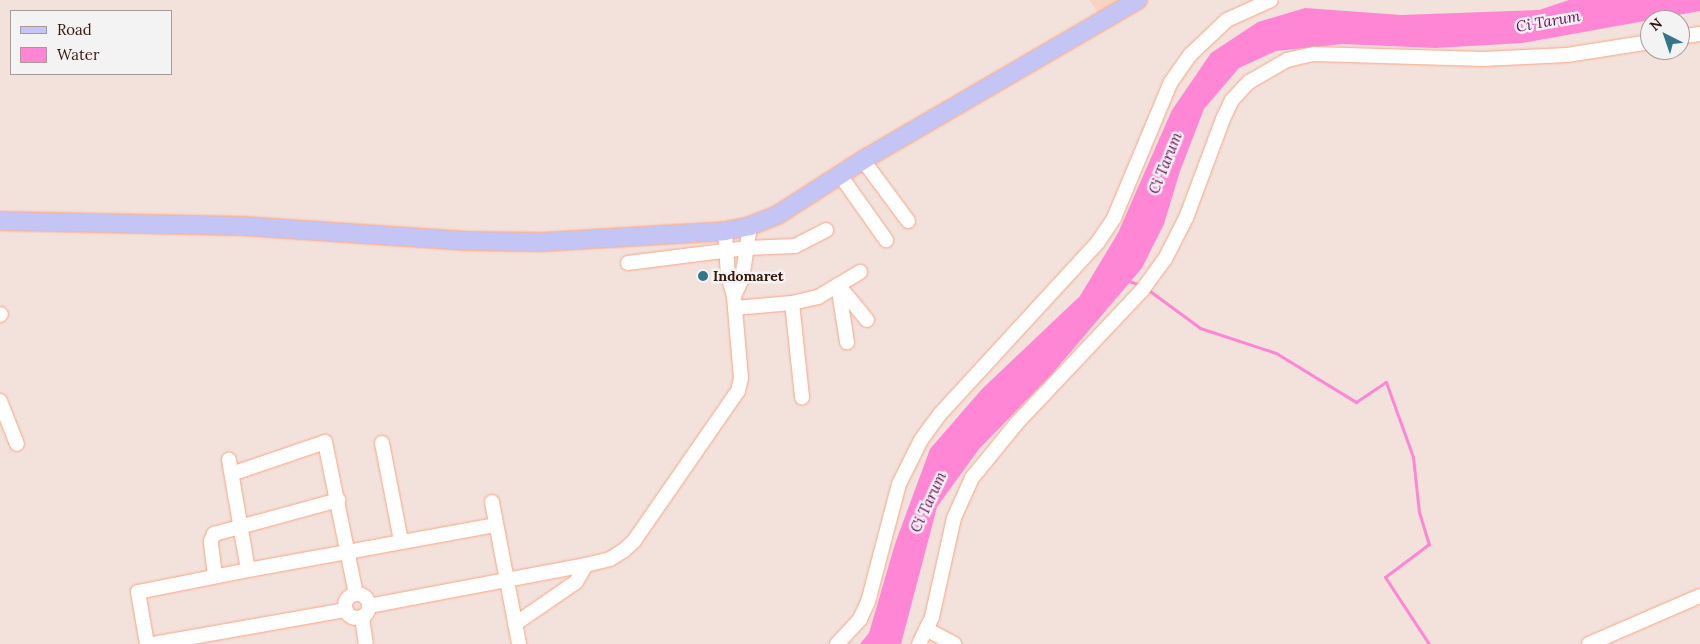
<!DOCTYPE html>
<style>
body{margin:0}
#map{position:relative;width:1700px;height:644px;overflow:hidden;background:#f3e1db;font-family:Lora,serif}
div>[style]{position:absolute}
.built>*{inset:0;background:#f8d2c3}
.water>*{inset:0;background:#fe86d4}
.stream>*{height:3px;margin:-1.5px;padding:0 1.5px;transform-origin:1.5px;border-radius:1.5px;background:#fe86d4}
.roads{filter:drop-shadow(0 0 1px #f9a685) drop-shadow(0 0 1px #f9a685)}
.minor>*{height:14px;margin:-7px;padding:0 7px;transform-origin:7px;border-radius:7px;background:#fff}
.minor>.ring{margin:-7px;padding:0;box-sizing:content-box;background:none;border:14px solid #fff;border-radius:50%}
.major>*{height:18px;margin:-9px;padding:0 9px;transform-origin:9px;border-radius:9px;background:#c5c5f5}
.dots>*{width:14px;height:14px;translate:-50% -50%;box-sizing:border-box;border:2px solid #f3f3f3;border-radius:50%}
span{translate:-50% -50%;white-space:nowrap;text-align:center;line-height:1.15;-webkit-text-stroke:5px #f3f3f3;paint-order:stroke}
.poi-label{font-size:14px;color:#37180b;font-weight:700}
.left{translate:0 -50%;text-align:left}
.water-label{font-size:15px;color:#76065a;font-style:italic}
.legend{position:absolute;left:10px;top:10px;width:162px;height:65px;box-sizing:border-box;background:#f3f3f3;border:1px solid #a89b96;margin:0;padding:6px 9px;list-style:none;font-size:15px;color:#37180b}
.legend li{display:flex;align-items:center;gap:10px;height:25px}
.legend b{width:25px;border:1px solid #a89b96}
.north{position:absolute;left:1640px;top:10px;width:50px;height:50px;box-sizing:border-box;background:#f3f3f3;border:1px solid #a89b96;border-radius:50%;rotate:319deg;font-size:14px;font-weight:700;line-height:20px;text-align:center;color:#37180b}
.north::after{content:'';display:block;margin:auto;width:18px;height:22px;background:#357489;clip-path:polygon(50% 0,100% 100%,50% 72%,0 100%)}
</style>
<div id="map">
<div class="built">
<div style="clip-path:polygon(1090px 0,1125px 0,1099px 15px)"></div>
</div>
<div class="water">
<div style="clip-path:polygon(1569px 0,1700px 0,1700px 11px,1522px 43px,1435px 48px,1342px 44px,1276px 51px,1239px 68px,1204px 109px,1180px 171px,1164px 224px,1142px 268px,1051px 375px,979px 449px,937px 507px,901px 644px,860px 644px,869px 633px,895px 544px,930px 449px,982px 389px,1080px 296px,1118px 233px,1172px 110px,1211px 53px,1258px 22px,1305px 8px,1401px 15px,1539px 10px)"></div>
</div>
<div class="stream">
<div style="left:1128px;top:281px;width:15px;rotate:16deg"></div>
<div style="left:1147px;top:289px;width:66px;rotate:36.3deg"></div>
<div style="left:1200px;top:328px;width:80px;rotate:18.2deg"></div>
<div style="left:1276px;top:353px;width:94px;rotate:31.5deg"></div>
<div style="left:1356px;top:402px;width:36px;rotate:-34deg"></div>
<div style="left:1386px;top:382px;width:80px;rotate:70.2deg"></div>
<div style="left:1413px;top:457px;width:55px;rotate:83.8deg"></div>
<div style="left:1419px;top:512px;width:34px;rotate:73deg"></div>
<div style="left:1429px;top:544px;width:55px;rotate:143.1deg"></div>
<div style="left:1385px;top:577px;width:80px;rotate:56.7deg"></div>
</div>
<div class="roads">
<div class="minor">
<div style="left:1680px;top:37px;width:20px;rotate:-9deg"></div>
<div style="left:863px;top:160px;width:76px;rotate:53.6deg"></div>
<div style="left:840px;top:175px;width:80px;rotate:54.7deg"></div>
<div style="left:725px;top:231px;width:45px;rotate:86.2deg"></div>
<div style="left:728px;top:276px;width:21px;rotate:73deg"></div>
<div style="left:734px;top:296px;width:19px;rotate:-65deg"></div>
<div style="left:742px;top:279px;width:54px;rotate:-81.4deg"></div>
<div style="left:628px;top:263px;width:119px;rotate:-7.2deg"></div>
<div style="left:746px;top:248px;width:49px;rotate:-2.3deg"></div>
<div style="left:795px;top:246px;width:35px;rotate:-27deg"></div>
<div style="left:838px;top:285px;width:58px;rotate:81deg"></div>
<div style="left:839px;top:286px;width:44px;rotate:50.5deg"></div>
<div style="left:792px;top:303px;width:95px;rotate:83.9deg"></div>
<div style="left:735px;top:308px;width:57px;rotate:-5deg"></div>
<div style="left:792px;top:303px;width:27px;rotate:-13deg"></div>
<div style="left:818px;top:297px;width:49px;rotate:-30.8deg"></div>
<div style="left:0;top:315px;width:1px;rotate:-45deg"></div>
<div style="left:0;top:401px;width:46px;rotate:68.4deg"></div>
<div style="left:382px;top:443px;width:100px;rotate:79deg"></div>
<div style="left:234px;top:473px;width:96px;rotate:-18.8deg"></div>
<div style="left:325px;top:442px;width:155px;rotate:78.5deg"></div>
<div style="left:492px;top:502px;width:145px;rotate:79.2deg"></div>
<div style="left:248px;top:570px;width:251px;rotate:-10.3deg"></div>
<div style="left:215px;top:576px;width:35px;rotate:-97deg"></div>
<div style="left:211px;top:541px;width:8px;rotate:-67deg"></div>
<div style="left:214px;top:534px;width:129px;rotate:-15.3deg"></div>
<div class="ring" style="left:345px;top:594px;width:10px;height:10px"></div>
<div style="left:369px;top:606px;width:221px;rotate:-10.7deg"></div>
<div style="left:586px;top:565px;width:25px;rotate:-14deg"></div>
<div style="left:610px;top:559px;width:15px;rotate:-32deg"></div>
<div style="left:623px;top:551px;width:15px;rotate:-42deg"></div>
<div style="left:634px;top:541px;width:183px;rotate:-55.3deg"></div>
<div style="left:738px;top:391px;width:13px;rotate:-77deg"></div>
<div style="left:741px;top:378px;width:82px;rotate:-94.9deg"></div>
<div style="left:362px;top:617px;width:27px;rotate:82deg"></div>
<div style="left:515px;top:624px;width:74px;rotate:-34.5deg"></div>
<div style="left:576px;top:582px;width:20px;rotate:-60deg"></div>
<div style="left:926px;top:629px;width:32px;rotate:28deg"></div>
<div style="left:147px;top:644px;width:53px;rotate:-99.8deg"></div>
<div style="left:138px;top:592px;width:112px;rotate:-11.3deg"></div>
<div style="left:248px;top:570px;width:112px;rotate:-99.8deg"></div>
<div style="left:153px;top:644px;width:196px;rotate:-10deg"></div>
<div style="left:837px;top:644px;width:34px;rotate:-47deg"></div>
<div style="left:860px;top:619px;width:19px;rotate:-65deg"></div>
<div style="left:868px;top:602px;width:122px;rotate:-75.3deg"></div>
<div style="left:899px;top:484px;width:49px;rotate:-63.4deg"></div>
<div style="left:921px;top:440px;width:32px;rotate:-54deg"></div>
<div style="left:940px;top:414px;width:234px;rotate:-47.4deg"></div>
<div style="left:1098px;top:242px;width:29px;rotate:-56deg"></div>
<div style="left:1114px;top:218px;width:147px;rotate:-67.3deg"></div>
<div style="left:1171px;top:82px;width:33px;rotate:-55deg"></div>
<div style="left:1190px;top:55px;width:51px;rotate:-43.4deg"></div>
<div style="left:1227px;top:20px;width:48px;rotate:-24.4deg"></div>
<div style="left:919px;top:644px;width:30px;rotate:-64deg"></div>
<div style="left:932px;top:617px;width:101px;rotate:-77.5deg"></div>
<div style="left:954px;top:518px;width:44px;rotate:-65.8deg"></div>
<div style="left:972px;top:478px;width:70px;rotate:-50.8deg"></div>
<div style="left:1016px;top:424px;width:185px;rotate:-46.7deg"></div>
<div style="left:1143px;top:289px;width:37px;rotate:-54deg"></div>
<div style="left:1165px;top:259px;width:46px;rotate:-62.9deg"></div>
<div style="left:1186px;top:218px;width:106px;rotate:-69.5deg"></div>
<div style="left:1223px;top:119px;width:21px;rotate:-65deg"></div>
<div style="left:1232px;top:100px;width:25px;rotate:-47deg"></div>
<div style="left:1249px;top:82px;width:44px;rotate:-30.1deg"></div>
<div style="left:1287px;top:60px;width:28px;rotate:-13deg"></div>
<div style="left:1314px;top:54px;width:169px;rotate:1.7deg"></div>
<div style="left:1483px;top:59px;width:84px;rotate:-2.7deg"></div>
<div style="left:1567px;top:55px;width:84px;rotate:-8.9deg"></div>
<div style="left:1589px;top:644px;width:121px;rotate:-23.4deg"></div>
</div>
<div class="major">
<div style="left:0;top:221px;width:243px;rotate:1.2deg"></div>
<div style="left:243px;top:226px;width:225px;rotate:3.8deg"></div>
<div style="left:468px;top:241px;width:74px;rotate:0.8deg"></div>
<div style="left:542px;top:242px;width:183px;rotate:-3.4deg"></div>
<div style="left:725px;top:231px;width:25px;rotate:-11deg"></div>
<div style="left:750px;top:226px;width:31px;rotate:-22deg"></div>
<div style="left:779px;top:214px;width:100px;rotate:-32.7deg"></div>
<div style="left:863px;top:160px;width:318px;rotate:-30.2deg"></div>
</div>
</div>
<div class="dots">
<div style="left:703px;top:276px;background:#357489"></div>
</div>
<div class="poi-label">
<span class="left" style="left:713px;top:276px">Indomaret</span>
</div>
<div class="water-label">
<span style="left:1548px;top:21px;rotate:-10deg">Ci Tarum</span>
<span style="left:1165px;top:163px;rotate:-68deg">Ci Tarum</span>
<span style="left:928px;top:502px;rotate:-65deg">Ci Tarum</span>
</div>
<ul class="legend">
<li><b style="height:6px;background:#c5c5f5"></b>Road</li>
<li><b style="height:14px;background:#fe86d4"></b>Water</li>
</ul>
<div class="north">N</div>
</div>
